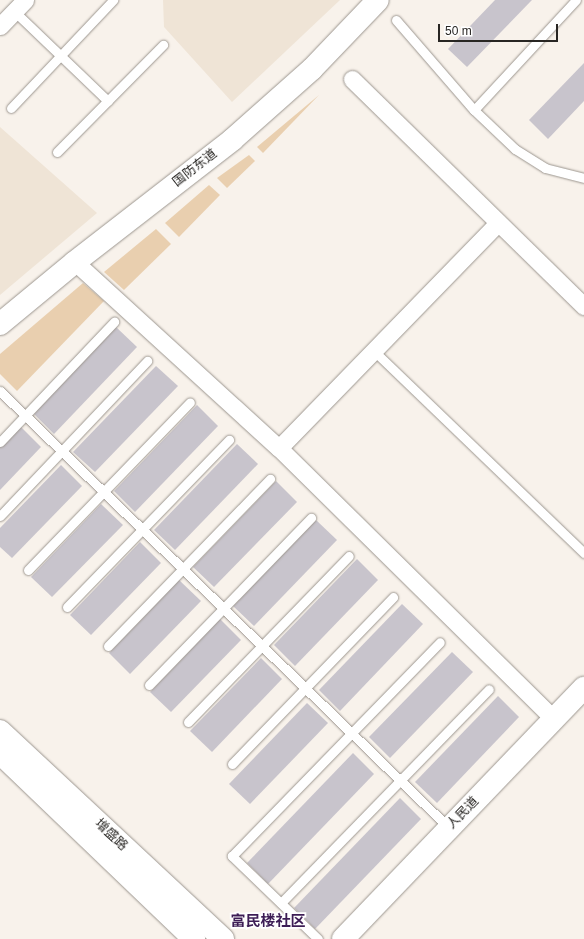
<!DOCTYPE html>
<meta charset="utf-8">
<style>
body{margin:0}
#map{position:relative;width:584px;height:939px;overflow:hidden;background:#f8f2eb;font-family:Helvetica,"Noto Sans SC",sans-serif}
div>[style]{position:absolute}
.built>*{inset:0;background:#efe4d6}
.green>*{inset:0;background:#e9cfaf}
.building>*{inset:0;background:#c8c4cc}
.roads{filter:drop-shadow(0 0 1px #9c968f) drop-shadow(0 0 1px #9c968f)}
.lane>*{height:9px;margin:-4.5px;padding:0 4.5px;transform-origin:4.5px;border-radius:4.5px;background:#fff}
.street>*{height:17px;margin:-8.5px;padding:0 8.5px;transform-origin:8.5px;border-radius:8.5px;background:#fff}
.secondary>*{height:22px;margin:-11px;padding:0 11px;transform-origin:11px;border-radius:11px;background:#fff}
span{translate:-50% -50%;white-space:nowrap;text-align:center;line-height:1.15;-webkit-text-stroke:3.5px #fff;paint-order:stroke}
.street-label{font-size:13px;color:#282623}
.quarter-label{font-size:15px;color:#3d1d55;font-weight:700}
.scale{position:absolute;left:438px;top:24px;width:120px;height:18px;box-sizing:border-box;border:2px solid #282623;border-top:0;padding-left:5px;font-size:12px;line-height:14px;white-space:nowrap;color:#282623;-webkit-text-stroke:3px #fff;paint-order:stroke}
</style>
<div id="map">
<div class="built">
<div style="clip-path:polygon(163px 0,340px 0,232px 102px,164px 27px)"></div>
<div style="clip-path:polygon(0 127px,97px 213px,0 295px)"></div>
</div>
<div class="green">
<div style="clip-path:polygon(319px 95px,263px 153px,257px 147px)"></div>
<div style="clip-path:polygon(249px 155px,255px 161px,227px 188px,217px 178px)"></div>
<div style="clip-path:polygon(209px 185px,220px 195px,179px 237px,165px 223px)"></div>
<div style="clip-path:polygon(156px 229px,171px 244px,124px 290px,104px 272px)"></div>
<div style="clip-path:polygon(83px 283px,104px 301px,17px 391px,0 374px,0 354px)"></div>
</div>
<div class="building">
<div style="clip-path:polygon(495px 0,532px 0,467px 67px,448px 49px)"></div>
<div style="clip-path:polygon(584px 63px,584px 101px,548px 139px,529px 120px)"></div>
<div style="clip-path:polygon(116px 327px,137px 347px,54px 434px,33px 413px)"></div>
<div style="clip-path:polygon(156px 366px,178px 386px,95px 472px,73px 452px)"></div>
<div style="clip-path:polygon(197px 405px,218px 426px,135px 512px,114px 491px)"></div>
<div style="clip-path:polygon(20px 426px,41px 447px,0 490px,0 447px)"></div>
<div style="clip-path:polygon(237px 444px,258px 464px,175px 550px,154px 530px)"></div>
<div style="clip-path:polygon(61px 465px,82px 486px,12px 558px,0 547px,0 528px)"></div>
<div style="clip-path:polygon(276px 481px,297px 502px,214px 587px,193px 567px)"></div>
<div style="clip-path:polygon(101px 504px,123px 525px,52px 597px,31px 577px)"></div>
<div style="clip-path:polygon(316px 520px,337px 540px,254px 626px,233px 606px)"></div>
<div style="clip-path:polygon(140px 542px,161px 563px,91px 635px,70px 615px)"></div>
<div style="clip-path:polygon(357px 559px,378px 580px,295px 666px,274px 645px)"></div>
<div style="clip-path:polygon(179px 580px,201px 601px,130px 674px,109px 653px)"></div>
<div style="clip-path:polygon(402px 604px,423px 624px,340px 711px,319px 690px)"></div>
<div style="clip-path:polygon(220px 619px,241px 640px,171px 712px,150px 692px)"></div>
<div style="clip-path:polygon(452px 652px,473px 672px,390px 758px,369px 737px)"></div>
<div style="clip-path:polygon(261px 658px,282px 679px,212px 752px,190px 731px)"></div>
<div style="clip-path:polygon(498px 696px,519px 717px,437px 803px,415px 782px)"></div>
<div style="clip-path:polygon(307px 703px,328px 723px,250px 804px,229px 784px)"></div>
<div style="clip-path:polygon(353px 753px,374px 774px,268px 884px,247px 863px)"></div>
<div style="clip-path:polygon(400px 798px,421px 819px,315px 929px,294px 908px)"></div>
</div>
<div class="roads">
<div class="lane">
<div style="left:14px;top:11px;width:130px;rotate:43.8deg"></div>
<div style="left:396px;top:20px;width:119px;rotate:49.1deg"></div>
<div style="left:474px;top:110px;width:57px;rotate:43.6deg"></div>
<div style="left:515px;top:149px;width:36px;rotate:32deg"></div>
<div style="left:545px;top:168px;width:40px;rotate:14.4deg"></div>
<div style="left:11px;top:108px;width:149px;rotate:-46.6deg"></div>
<div style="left:474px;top:110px;width:150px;rotate:-47.2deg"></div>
<div style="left:57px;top:152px;width:151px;rotate:-45.3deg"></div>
<div style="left:373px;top:350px;width:293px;rotate:43.9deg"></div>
<div style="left:0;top:391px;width:627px;rotate:44.22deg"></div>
<div style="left:0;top:442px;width:166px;rotate:-46.5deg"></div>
<div style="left:0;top:516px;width:214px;rotate:-46.5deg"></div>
<div style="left:28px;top:570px;width:233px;rotate:-46deg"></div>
<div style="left:67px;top:607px;width:233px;rotate:-45.9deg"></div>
<div style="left:108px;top:646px;width:233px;rotate:-45.9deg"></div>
<div style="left:149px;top:685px;width:233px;rotate:-45.9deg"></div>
<div style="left:188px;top:722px;width:231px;rotate:-45.9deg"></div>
<div style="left:232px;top:764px;width:232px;rotate:-46deg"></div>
<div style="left:281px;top:903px;width:298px;rotate:-45.8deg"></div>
<div style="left:318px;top:939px;width:120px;rotate:-136deg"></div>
<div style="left:232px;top:856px;width:298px;rotate:-45.8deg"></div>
</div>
<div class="street">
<div style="left:0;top:26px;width:36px;rotate:-46deg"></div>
<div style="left:352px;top:79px;width:325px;rotate:44.4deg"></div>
<div style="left:75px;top:262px;width:276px;rotate:42.4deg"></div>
<div style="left:279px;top:448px;width:386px;rotate:44.6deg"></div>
<div style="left:279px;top:448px;width:314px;rotate:-45.8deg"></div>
</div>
<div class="secondary">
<div style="left:0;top:324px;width:97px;rotate:-39.6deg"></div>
<div style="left:75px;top:262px;width:199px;rotate:-37.8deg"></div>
<div style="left:232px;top:140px;width:107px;rotate:-41.6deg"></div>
<div style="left:312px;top:69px;width:95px;rotate:-46.3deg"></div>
<div style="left:0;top:731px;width:305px;rotate:43deg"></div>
<div style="left:0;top:753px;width:269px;rotate:43.8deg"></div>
<div style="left:343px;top:939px;width:348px;rotate:-46.2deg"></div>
</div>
</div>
<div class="street-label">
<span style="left:195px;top:168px;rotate:-38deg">国防东道</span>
<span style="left:463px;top:813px;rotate:-46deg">人民道</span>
<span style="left:111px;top:835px;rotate:43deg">增盛路</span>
</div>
<div class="quarter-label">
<span style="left:268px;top:921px">富民楼社区</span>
</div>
<div class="scale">50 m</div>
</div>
